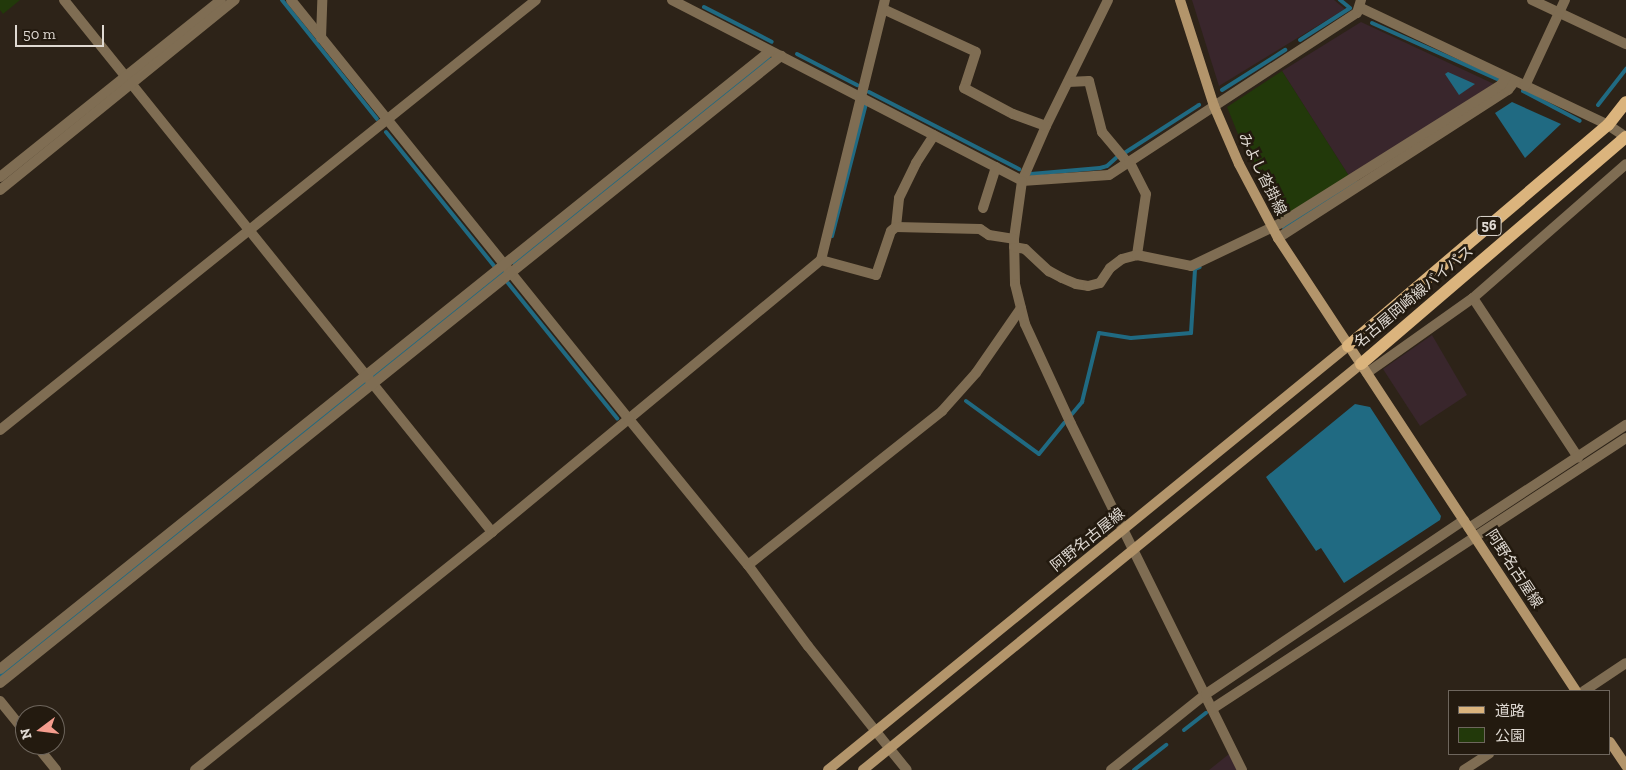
<!DOCTYPE html>
<meta charset="utf-8">
<style>
body{margin:0}
#map{position:relative;width:1626px;height:770px;overflow:hidden;background:#2d2318;font-family:"Zilla Slab","Noto Sans JP",serif}
div>[style]{position:absolute}
.industrial>*{inset:0;background:#39262c}
.green>*{inset:0;background:#22390a}
.water>*{inset:0;background:#206a82}
.stream>*{height:4px;margin:-2px;padding:0 2px;transform-origin:2px;border-radius:2px;background:#206a82}
.minor>*{height:10px;margin:-5px;padding:0 5px;transform-origin:5px;border-radius:5px;background:#7f6d53}
.tertiary>*{height:10px;margin:-5px;padding:0 5px;transform-origin:5px;border-radius:5px;background:#7f6d53}
.secondary>*{height:10px;margin:-5px;padding:0 5px;transform-origin:5px;border-radius:5px;background:#b3956b}
.primary>*{height:12px;margin:-6px;padding:0 6px;transform-origin:6px;border-radius:6px;background:#dbb47d}
span{translate:-50% -50%;white-space:nowrap;text-align:center;line-height:1.15;-webkit-text-stroke:5px #231a0f;paint-order:stroke}
.shield-label span{padding:1px 4px;background:#231a0f;border:1px solid;border-radius:4px;-webkit-text-stroke-width:0}
.shield-label{font-size:14px;color:#dfd9d2;font-weight:700}
.street-label{font-size:15px;color:#dfd9d2}
.legend{position:absolute;left:1448px;top:690px;width:162px;height:65px;box-sizing:border-box;background:#231a0f;border:1px solid #6e665d;margin:0;padding:6px 9px;list-style:none;font-size:15px;color:#dfd9d2}
.legend li{display:flex;align-items:center;gap:10px;height:25px}
.legend b{width:25px;border:1px solid #6e665d}
.north{position:absolute;left:15px;top:705px;width:50px;height:50px;box-sizing:border-box;background:#231a0f;border:1px solid #6e665d;border-radius:50%;rotate:255deg;font-size:14px;font-weight:700;line-height:20px;text-align:center;color:#dfd9d2}
.north::after{content:'';display:block;margin:auto;width:18px;height:22px;background:#f59d8e;clip-path:polygon(50% 0,100% 100%,50% 72%,0 100%)}
.scale{position:absolute;left:15px;top:25px;width:89px;height:22px;box-sizing:border-box;border:2px solid #dfd9d2;border-top:0;padding-left:6px;font-size:15px;line-height:18px;white-space:nowrap;color:#dfd9d2;-webkit-text-stroke:4px #231a0f;paint-order:stroke}
</style>
<div id="map">
<div class="industrial">
<div style="clip-path:polygon(1192px 0,1334px 0,1345px 9px,1219px 86px)"></div>
<div style="clip-path:polygon(1361px 22px,1494px 84px,1349px 176px,1282px 71px)"></div>
<div style="clip-path:polygon(1432px 335px,1467px 395px,1420px 426px,1383px 369px)"></div>
<div style="clip-path:polygon(1229px 754px,1237px 770px,1209px 770px)"></div>
</div>
<div class="green">
<div style="clip-path:polygon(0 0,20px 0,3px 14px,0 10px)"></div>
<div style="clip-path:polygon(1282px 71px,1349px 176px,1280px 219px,1240px 139px,1227px 107px)"></div>
</div>
<div class="water">
<div style="clip-path:polygon(1448px 72px,1475px 84px,1459px 95px,1445px 74px)"></div>
<div style="clip-path:polygon(1512px 102px,1561px 124px,1525px 158px,1495px 113px)"></div>
<div style="clip-path:polygon(1355px 404px,1370px 407px,1441px 516px,1440px 520px,1344px 583px,1321px 548px,1316px 551px,1266px 477px)"></div>
</div>
<div class="stream">
<div style="left:282px;top:0;width:152px;rotate:51.4deg"></div>
<div style="left:704px;top:7px;width:76px;rotate:27.2deg"></div>
<div style="left:1372px;top:23px;width:137px;rotate:24.1deg"></div>
<div style="left:1300px;top:40px;width:59px;rotate:-32.6deg"></div>
<div style="left:1350px;top:8px;width:13px;rotate:-141deg"></div>
<div style="left:797px;top:54px;width:68px;rotate:27.3deg"></div>
<div style="left:1222px;top:90px;width:75px;rotate:-32.4deg"></div>
<div style="left:1523px;top:91px;width:64px;rotate:27.8deg"></div>
<div style="left:869px;top:92px;width:169px;rotate:27.2deg"></div>
<div style="left:1598px;top:105px;width:46px;rotate:-52.1deg"></div>
<div style="left:386px;top:132px;width:174px;rotate:51.1deg"></div>
<div style="left:1126px;top:152px;width:87px;rotate:-32.8deg"></div>
<div style="left:1031px;top:174px;width:69px;rotate:-5deg"></div>
<div style="left:1100px;top:168px;width:7px;rotate:-16deg"></div>
<div style="left:1107px;top:166px;width:12px;rotate:-42deg"></div>
<div style="left:1284px;top:228px;width:85px;rotate:-32.6deg"></div>
<div style="left:832px;top:236px;width:136px;rotate:-75.6deg"></div>
<div style="left:514px;top:263px;width:327px;rotate:-38.7deg"></div>
<div style="left:508px;top:283px;width:174px;rotate:51.1deg"></div>
<div style="left:373px;top:376px;width:167px;rotate:-38.4deg"></div>
<div style="left:966px;top:401px;width:90px;rotate:36deg"></div>
<div style="left:1039px;top:454px;width:40px;rotate:-51deg"></div>
<div style="left:1072px;top:414px;width:16px;rotate:-50deg"></div>
<div style="left:1082px;top:402px;width:71px;rotate:-76.2deg"></div>
<div style="left:1099px;top:333px;width:32px;rotate:9deg"></div>
<div style="left:1131px;top:338px;width:60px;rotate:-4.8deg"></div>
<div style="left:1191px;top:333px;width:64px;rotate:-86.4deg"></div>
<div style="left:1195px;top:269px;width:5px;rotate:-22deg"></div>
<div style="left:0;top:676px;width:468px;rotate:-38.8deg"></div>
<div style="left:1184px;top:730px;width:28px;rotate:-38deg"></div>
<div style="left:1134px;top:770px;width:41px;rotate:-38deg"></div>
</div>
<div class="minor">
<div style="left:64px;top:0;width:683px;rotate:51.18deg"></div>
<div style="left:291px;top:0;width:537px;rotate:51.12deg"></div>
<div style="left:672px;top:0;width:394px;rotate:27.3deg"></div>
<div style="left:1022px;top:181px;width:87px;rotate:-3.9deg"></div>
<div style="left:1109px;top:175px;width:296px;rotate:-33.2deg"></div>
<div style="left:1357px;top:13px;width:14px;rotate:-73deg"></div>
<div style="left:1108px;top:0;width:140px;rotate:116.2deg"></div>
<div style="left:1046px;top:126px;width:60px;rotate:113.6deg"></div>
<div style="left:1022px;top:181px;width:59px;rotate:97.9deg"></div>
<div style="left:1014px;top:239px;width:45px;rotate:88.7deg"></div>
<div style="left:1015px;top:284px;width:41px;rotate:76deg"></div>
<div style="left:1025px;top:324px;width:110px;rotate:65.3deg"></div>
<div style="left:1071px;top:424px;width:386px;rotate:63.7deg"></div>
<div style="left:1532px;top:0;width:104px;rotate:25.1deg"></div>
<div style="left:1361px;top:8px;width:273px;rotate:25.3deg"></div>
<div style="left:1608px;top:125px;width:22px;rotate:34deg"></div>
<div style="left:883px;top:9px;width:102px;rotate:24.8deg"></div>
<div style="left:976px;top:52px;width:38px;rotate:108deg"></div>
<div style="left:964px;top:88px;width:55px;rotate:28deg"></div>
<div style="left:1013px;top:114px;width:35px;rotate:20deg"></div>
<div style="left:321px;top:38px;width:38px;rotate:-88deg"></div>
<div style="left:1068px;top:82px;width:21px;rotate:-3deg"></div>
<div style="left:1089px;top:81px;width:53px;rotate:75.7deg"></div>
<div style="left:1102px;top:132px;width:39px;rotate:50deg"></div>
<div style="left:1525px;top:86px;width:95px;rotate:-65.1deg"></div>
<div style="left:1129px;top:161px;width:37px;rotate:63deg"></div>
<div style="left:1146px;top:194px;width:62px;rotate:98.4deg"></div>
<div style="left:0;top:177px;width:283px;rotate:-38.7deg"></div>
<div style="left:0;top:190px;width:302px;rotate:-39deg"></div>
<div style="left:983px;top:208px;width:43px;rotate:-72.4deg"></div>
<div style="left:896px;top:227px;width:29px;rotate:-84deg"></div>
<div style="left:899px;top:198px;width:39px;rotate:-64deg"></div>
<div style="left:916px;top:163px;width:33px;rotate:-57deg"></div>
<div style="left:1278px;top:238px;width:274px;rotate:-32.8deg"></div>
<div style="left:1508px;top:90px;width:11px;rotate:-52deg"></div>
<div style="left:1014px;top:247px;width:11px;rotate:10deg"></div>
<div style="left:1025px;top:249px;width:33px;rotate:43deg"></div>
<div style="left:1049px;top:271px;width:15px;rotate:28deg"></div>
<div style="left:1062px;top:278px;width:15px;rotate:23deg"></div>
<div style="left:1076px;top:284px;width:12px;rotate:9deg"></div>
<div style="left:1088px;top:286px;width:12px;rotate:-14deg"></div>
<div style="left:1100px;top:283px;width:18px;rotate:-56deg"></div>
<div style="left:1110px;top:268px;width:15px;rotate:-37deg"></div>
<div style="left:1122px;top:259px;width:16px;rotate:-15deg"></div>
<div style="left:1137px;top:255px;width:55px;rotate:11.5deg"></div>
<div style="left:1191px;top:266px;width:100px;rotate:-25.5deg"></div>
<div style="left:1281px;top:223px;width:260px;rotate:-32.1deg"></div>
<div style="left:1501px;top:85px;width:9px;rotate:-58deg"></div>
<div style="left:821px;top:260px;width:57px;rotate:15.3deg"></div>
<div style="left:876px;top:275px;width:46px;rotate:-71.2deg"></div>
<div style="left:891px;top:231px;width:6px;rotate:-39deg"></div>
<div style="left:896px;top:227px;width:84px;rotate:1.4deg"></div>
<div style="left:980px;top:229px;width:11px;rotate:34deg"></div>
<div style="left:989px;top:235px;width:25px;rotate:9deg"></div>
<div style="left:1473px;top:298px;width:191px;rotate:56.6deg"></div>
<div style="left:1367px;top:373px;width:130px;rotate:-35.3deg"></div>
<div style="left:1473px;top:298px;width:203px;rotate:-41.2deg"></div>
<div style="left:0;top:430px;width:687px;rotate:-38.74deg"></div>
<div style="left:1469px;top:528px;width:188px;rotate:-33.3deg"></div>
<div style="left:748px;top:565px;width:248px;rotate:-38.4deg"></div>
<div style="left:942px;top:411px;width:51px;rotate:-48.2deg"></div>
<div style="left:976px;top:373px;width:79px;rotate:-55.3deg"></div>
<div style="left:0;top:669px;width:987px;rotate:-38.75deg"></div>
<div style="left:0;top:683px;width:1002px;rotate:-38.76deg"></div>
<div style="left:1584px;top:691px;width:50px;rotate:-33.7deg"></div>
<div style="left:0;top:701px;width:40px;rotate:51deg"></div>
<div style="left:1212px;top:709px;width:495px;rotate:-33.2deg"></div>
<div style="left:36px;top:745px;width:32px;rotate:51deg"></div>
<div style="left:889px;top:748px;width:28px;rotate:51deg"></div>
<div style="left:195px;top:770px;width:381px;rotate:-38.7deg"></div>
<div style="left:492px;top:532px;width:427px;rotate:-39.6deg"></div>
<div style="left:821px;top:260px;width:268px;rotate:-76.2deg"></div>
<div style="left:1111px;top:770px;width:122px;rotate:-38.7deg"></div>
<div style="left:1206px;top:694px;width:311px;rotate:-34deg"></div>
<div style="left:1464px;top:770px;width:30px;rotate:-33deg"></div>
</div>
<div class="tertiary">
<div style="left:628px;top:418px;width:190px;rotate:50.8deg"></div>
<div style="left:748px;top:565px;width:101px;rotate:53.5deg"></div>
<div style="left:808px;top:646px;width:130px;rotate:51.5deg"></div>
</div>
<div class="secondary">
<div style="left:1180px;top:0;width:111px;rotate:72.2deg"></div>
<div style="left:1214px;top:106px;width:63px;rotate:66.7deg"></div>
<div style="left:1239px;top:164px;width:84px;rotate:62.2deg"></div>
<div style="left:1278px;top:238px;width:542px;rotate:56.66deg"></div>
<div style="left:1610px;top:742px;width:29px;rotate:56deg"></div>
<div style="left:828px;top:770px;width:671px;rotate:-39.19deg"></div>
<div style="left:863px;top:770px;width:643px;rotate:-39.19deg"></div>
</div>
<div class="primary">
<div style="left:1348px;top:346px;width:341px;rotate:-40.4deg"></div>
<div style="left:1608px;top:125px;width:29px;rotate:-52deg"></div>
<div style="left:1361px;top:364px;width:349px;rotate:-40.6deg"></div>
</div>
<div class="shield-label">
<span style="left:1489px;top:226px">56</span>
</div>
<div class="street-label">
<span style="left:1262px;top:174px;rotate:64deg">みよし沓掛線</span>
<span style="left:1414px;top:297px;rotate:-40deg">名古屋岡崎線バイパス</span>
<span style="left:1088px;top:540px;rotate:-39deg">阿野名古屋線</span>
<span style="left:1514px;top:569px;rotate:57deg">阿野名古屋線</span>
</div>
<ul class="legend">
<li><b style="height:6px;background:#dbb47d"></b>道路</li>
<li><b style="height:14px;background:#22390a"></b>公園</li>
</ul>
<div class="north">N</div>
<div class="scale">50 m</div>
</div>
